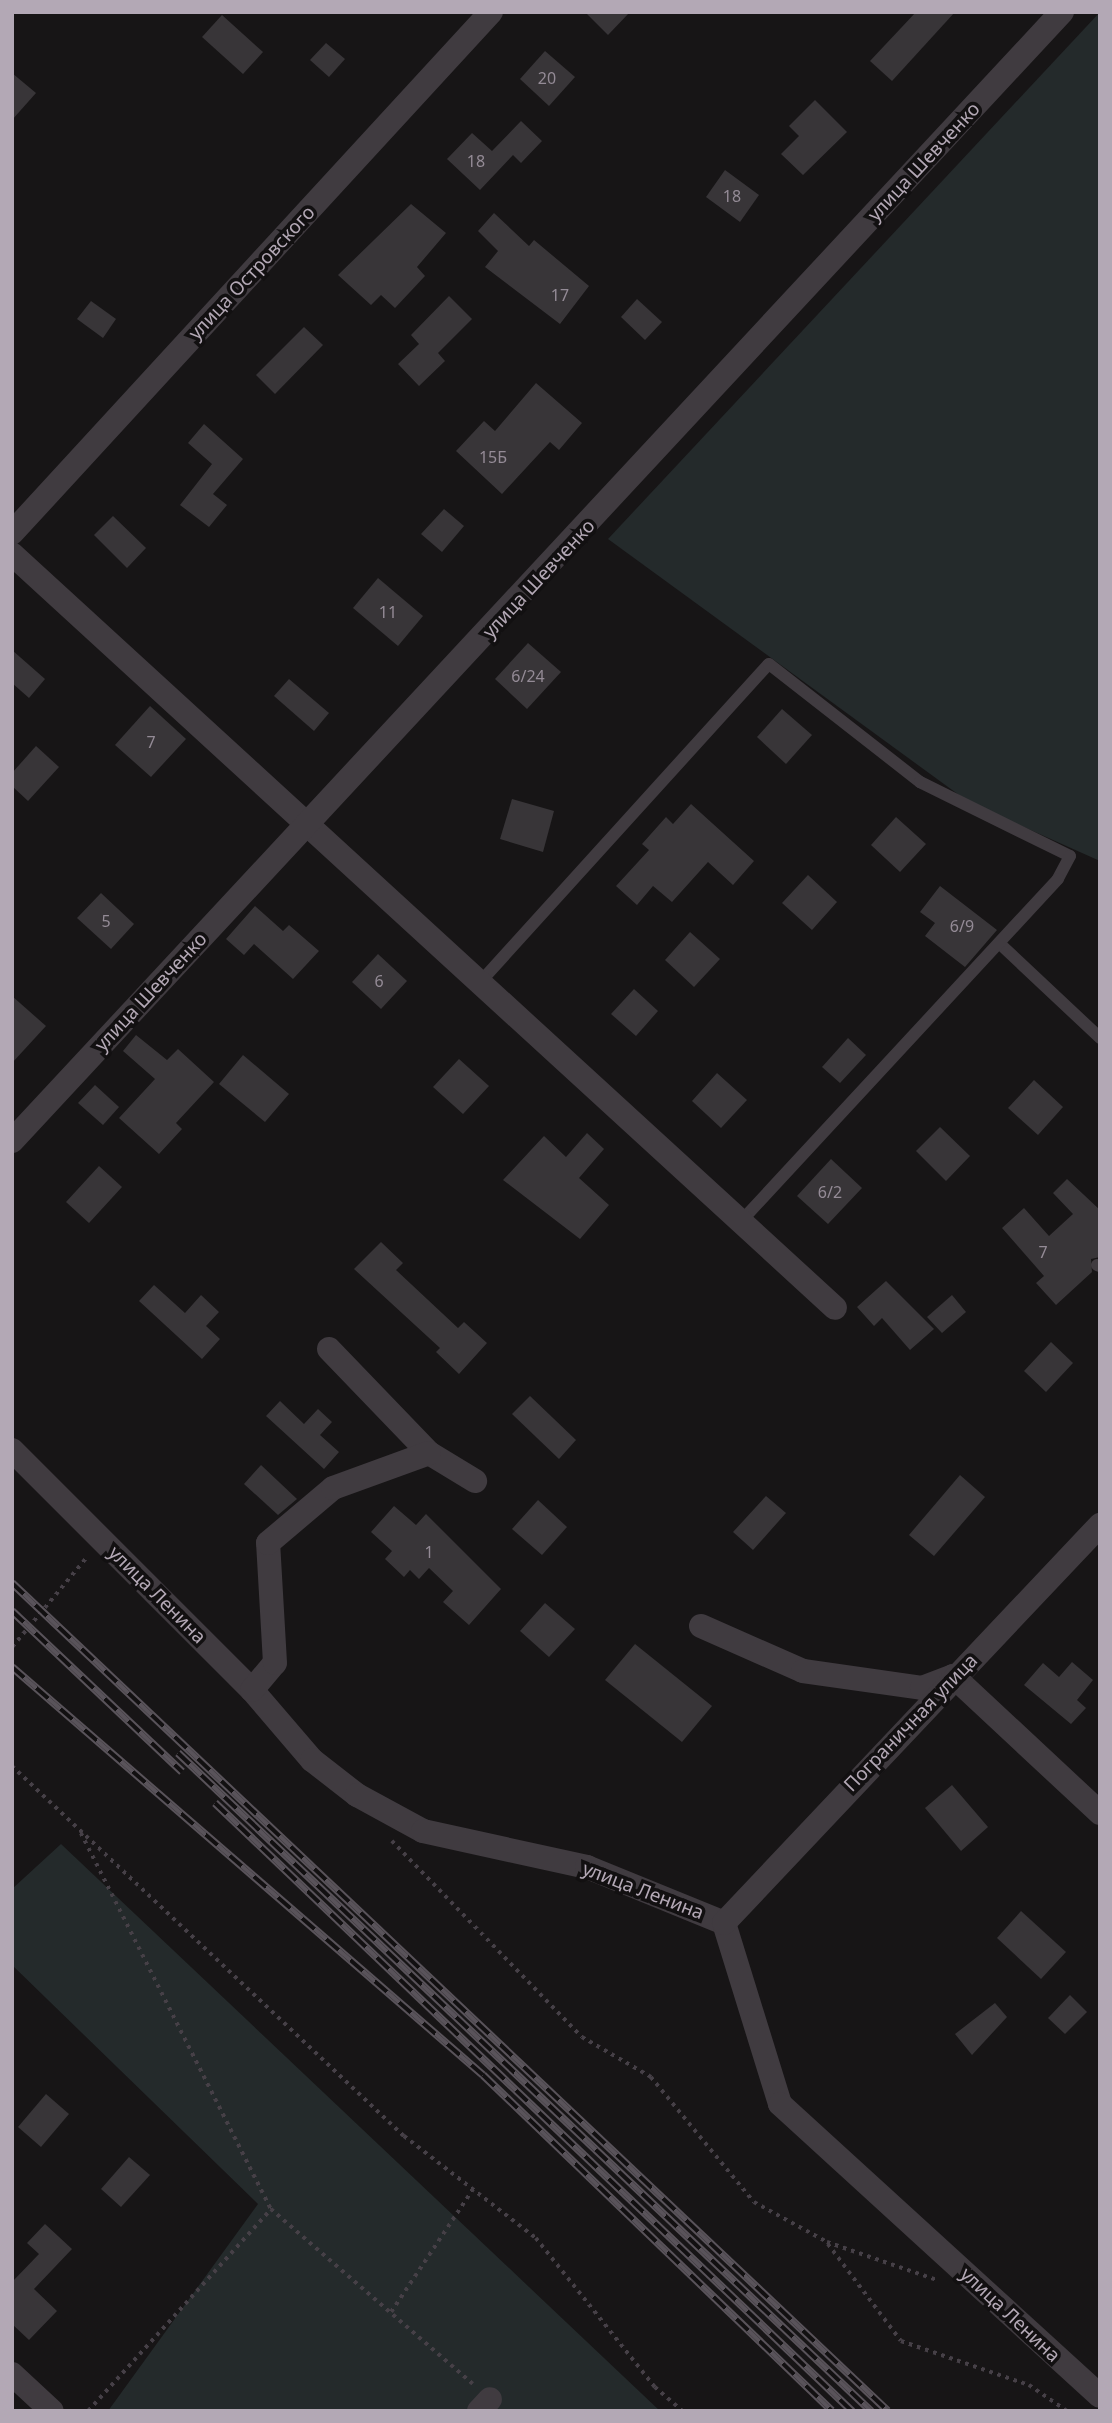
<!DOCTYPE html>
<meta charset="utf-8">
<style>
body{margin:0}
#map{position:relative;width:1112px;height:2423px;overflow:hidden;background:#171516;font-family:"Noto Sans",sans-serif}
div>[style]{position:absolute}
.green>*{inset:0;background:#242a2b}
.building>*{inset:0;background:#383538}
.path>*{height:3.5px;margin-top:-1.75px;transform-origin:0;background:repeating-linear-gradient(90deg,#464047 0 3.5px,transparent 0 8.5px)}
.lane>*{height:12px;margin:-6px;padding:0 6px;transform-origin:6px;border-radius:6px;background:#403b40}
.street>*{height:24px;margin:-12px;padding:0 12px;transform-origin:12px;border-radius:12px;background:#403b40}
.rail>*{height:8px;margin-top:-4px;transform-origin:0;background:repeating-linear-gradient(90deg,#121011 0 16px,#59535a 0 32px);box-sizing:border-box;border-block:2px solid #59535a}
span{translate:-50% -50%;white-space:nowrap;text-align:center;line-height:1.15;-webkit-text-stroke:7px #121011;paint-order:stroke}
.number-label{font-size:16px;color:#948b96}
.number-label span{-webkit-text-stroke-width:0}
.street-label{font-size:19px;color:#b3a8b5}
.frame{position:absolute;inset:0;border:14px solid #b3a8b5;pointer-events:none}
</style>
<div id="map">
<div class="green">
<div style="clip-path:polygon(1100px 12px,1100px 861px,970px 803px,608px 539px)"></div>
<div style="clip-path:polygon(61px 1844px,660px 2411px,108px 2411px,258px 2204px,12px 1965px,12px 1889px)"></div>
</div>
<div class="building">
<div style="clip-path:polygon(585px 12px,630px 12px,608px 35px)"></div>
<div style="clip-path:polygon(916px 12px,955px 12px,892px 81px,870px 61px)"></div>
<div style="clip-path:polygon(222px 15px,263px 52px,243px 74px,202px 37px)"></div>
<div style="clip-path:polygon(326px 43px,345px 59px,329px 77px,310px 60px)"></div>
<div style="clip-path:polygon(545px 51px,575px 77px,549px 106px,520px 79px)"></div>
<div style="clip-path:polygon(12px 73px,36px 93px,12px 120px)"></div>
<div style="clip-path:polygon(815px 100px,847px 132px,803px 175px,781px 154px,799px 136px,789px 126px)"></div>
<div style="clip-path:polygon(521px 121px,542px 141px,521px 163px,513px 155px,480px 190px,447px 159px,472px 133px,492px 151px)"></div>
<div style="clip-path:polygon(725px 170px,759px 195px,740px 222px,706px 197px)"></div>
<div style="clip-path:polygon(411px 204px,446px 233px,417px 267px,425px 276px,395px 308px,381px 295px,371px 305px,338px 275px)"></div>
<div style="clip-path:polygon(494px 213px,529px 246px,534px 240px,589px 286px,560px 324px,485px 267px,498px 251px,478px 231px)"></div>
<div style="clip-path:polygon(449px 296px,472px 319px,438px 353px,445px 361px,419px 386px,398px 364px,419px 344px,411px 335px)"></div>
<div style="clip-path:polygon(637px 299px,662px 322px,645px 340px,621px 317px)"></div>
<div style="clip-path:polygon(91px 301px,116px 319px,103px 338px,77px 319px)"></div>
<div style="clip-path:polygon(304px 327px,323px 345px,275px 394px,256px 375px)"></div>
<div style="clip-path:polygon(536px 383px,582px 423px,559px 450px,550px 442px,502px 494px,456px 451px,484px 421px,495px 431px)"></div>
<div style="clip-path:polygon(204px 424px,243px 459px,213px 494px,227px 505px,209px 527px,180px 505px,212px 464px,188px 443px)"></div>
<div style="clip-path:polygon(444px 509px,464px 526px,442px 552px,421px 534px)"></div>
<div style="clip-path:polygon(113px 516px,146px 548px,127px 568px,94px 535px)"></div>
<div style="clip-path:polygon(378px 578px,423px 616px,398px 646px,353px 608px)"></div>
<div style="clip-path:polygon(528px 643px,561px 672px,527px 709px,495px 679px)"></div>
<div style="clip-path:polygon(12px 650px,45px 679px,29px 698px,12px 683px)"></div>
<div style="clip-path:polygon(289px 679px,329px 713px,314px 731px,274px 696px)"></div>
<div style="clip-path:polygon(150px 706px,186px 739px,151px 777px,115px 745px)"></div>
<div style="clip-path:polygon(782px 709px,812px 735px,786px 764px,757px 737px)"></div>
<div style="clip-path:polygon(36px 746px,59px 767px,28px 801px,12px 786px,12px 773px)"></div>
<div style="clip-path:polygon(512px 799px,554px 811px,543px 852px,500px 839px)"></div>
<div style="clip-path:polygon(691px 804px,754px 861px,733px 885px,708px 862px,672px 902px,653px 886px,637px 905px,616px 886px,649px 850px,642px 844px,666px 817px,673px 824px)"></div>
<div style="clip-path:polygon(896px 817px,926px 844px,900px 872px,871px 845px)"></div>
<div style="clip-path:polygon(808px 875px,837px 902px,812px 930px,782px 903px)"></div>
<div style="clip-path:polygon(940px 886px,997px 930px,965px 967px,925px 936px,935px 923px,920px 912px)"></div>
<div style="clip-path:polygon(101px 893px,134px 924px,111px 949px,77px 918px)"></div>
<div style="clip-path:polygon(255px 906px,283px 931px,289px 925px,319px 951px,293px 979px,254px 944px,244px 955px,226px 939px)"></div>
<div style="clip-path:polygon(690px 932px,720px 959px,694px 987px,665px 960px)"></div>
<div style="clip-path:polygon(378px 954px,407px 981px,381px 1009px,352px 982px)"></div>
<div style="clip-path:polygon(634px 989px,658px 1011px,636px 1036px,611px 1014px)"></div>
<div style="clip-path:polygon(12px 996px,46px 1026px,12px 1063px)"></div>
<div style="clip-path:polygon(136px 1035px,167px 1060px,178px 1049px,214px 1082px,176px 1123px,182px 1129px,159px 1154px,119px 1118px,155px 1079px,123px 1051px)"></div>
<div style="clip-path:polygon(848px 1038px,866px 1055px,840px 1083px,822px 1067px)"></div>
<div style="clip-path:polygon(243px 1055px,289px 1094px,265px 1122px,219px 1084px)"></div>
<div style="clip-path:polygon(459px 1059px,489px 1086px,463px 1114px,433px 1087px)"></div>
<div style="clip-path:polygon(717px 1073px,747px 1100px,721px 1128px,692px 1101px)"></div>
<div style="clip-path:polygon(1034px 1080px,1063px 1107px,1038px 1135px,1008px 1108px)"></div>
<div style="clip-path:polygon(95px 1085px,119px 1107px,103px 1125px,78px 1103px)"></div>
<div style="clip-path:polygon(940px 1127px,970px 1156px,946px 1181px,916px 1151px)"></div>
<div style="clip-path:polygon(587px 1133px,604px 1149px,579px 1178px,609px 1205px,580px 1239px,503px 1180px,544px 1136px,566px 1157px)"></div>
<div style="clip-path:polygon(831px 1159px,862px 1188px,828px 1224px,797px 1196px)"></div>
<div style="clip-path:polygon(99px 1166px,122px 1187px,89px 1223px,66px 1202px)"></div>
<div style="clip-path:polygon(1067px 1179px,1100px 1210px,1100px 1257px,1091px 1259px,1092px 1272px,1056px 1305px,1036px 1283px,1044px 1276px,1002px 1228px,1024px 1208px,1049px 1236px,1073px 1214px,1053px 1193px)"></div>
<div style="clip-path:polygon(381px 1242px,403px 1263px,396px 1270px,458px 1328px,464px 1322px,487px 1343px,459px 1374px,436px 1352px,440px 1348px,354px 1269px)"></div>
<div style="clip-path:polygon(886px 1281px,934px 1329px,910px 1350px,882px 1318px,874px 1326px,857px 1307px)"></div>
<div style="clip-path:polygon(154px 1285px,185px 1313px,201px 1295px,219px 1312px,206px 1326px,220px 1339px,202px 1359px,139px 1301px)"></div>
<div style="clip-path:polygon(952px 1295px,966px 1312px,942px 1333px,927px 1317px)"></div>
<div style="clip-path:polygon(1051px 1342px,1073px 1363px,1046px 1392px,1024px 1371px)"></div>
<div style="clip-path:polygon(530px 1396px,576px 1440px,559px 1459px,512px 1414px)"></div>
<div style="clip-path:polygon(280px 1401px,304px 1424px,318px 1409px,332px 1422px,320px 1435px,339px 1452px,324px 1469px,266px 1416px)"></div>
<div style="clip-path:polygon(261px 1465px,297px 1499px,278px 1515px,244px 1484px)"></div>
<div style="clip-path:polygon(960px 1475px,985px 1497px,934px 1556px,909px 1535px)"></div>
<div style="clip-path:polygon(766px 1496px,786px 1513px,753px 1550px,733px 1532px)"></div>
<div style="clip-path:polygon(538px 1500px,567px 1527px,542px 1555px,512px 1529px)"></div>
<div style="clip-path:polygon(394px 1506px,416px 1525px,426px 1514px,501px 1589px,469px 1625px,443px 1602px,453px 1591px,429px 1568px,419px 1579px,410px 1570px,404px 1577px,385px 1559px,392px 1551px,371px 1532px)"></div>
<div style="clip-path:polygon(545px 1603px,575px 1629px,549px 1657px,520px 1631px)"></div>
<div style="clip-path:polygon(635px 1644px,712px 1706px,682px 1742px,605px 1680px)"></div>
<div style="clip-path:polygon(1072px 1662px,1093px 1680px,1077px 1700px,1086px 1708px,1071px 1724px,1024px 1685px,1043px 1663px,1059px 1677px)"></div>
<div style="clip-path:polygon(952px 1785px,988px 1827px,961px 1851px,925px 1808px)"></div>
<div style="clip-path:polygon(1021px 1911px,1066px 1952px,1041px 1979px,997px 1938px)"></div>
<div style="clip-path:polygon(1070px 1995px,1087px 2012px,1065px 2034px,1048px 2018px)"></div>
<div style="clip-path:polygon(995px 2003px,1007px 2017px,972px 2055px,955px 2034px)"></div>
<div style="clip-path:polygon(46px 2094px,69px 2114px,41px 2147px,18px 2127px)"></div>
<div style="clip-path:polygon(129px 2157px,150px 2175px,121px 2207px,101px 2189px)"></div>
<div style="clip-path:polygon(45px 2224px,72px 2249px,34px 2289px,57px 2311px,29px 2340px,12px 2324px,12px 2282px,39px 2254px,27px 2243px)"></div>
</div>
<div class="path">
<div style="left:12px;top:1647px;width:117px;rotate:-50.2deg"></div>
<div style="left:12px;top:1766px;width:539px;rotate:43.35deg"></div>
<div style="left:404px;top:2136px;width:167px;rotate:37.7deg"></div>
<div style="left:536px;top:2238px;width:191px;rotate:51.4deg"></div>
<div style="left:655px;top:2387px;width:37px;rotate:41deg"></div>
<div style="left:81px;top:1833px;width:421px;rotate:63.2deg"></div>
<div style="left:392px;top:1841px;width:273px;rotate:45.9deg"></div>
<div style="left:582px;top:2037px;width:80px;rotate:30.1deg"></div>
<div style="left:651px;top:2077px;width:162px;rotate:50.5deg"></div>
<div style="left:754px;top:2202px;width:83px;rotate:28.7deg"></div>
<div style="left:827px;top:2242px;width:116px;rotate:19.1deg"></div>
<div style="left:828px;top:2244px;width:121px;rotate:53deg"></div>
<div style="left:901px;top:2341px;width:135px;rotate:19deg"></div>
<div style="left:1029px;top:2385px;width:46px;rotate:34.4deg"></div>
<div style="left:391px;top:2312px;width:151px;rotate:-56.3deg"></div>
<div style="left:88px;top:2411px;width:273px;rotate:-47.8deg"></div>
<div style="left:271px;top:2209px;width:267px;rotate:40.9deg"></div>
</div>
<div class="lane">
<div style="left:999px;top:943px;width:139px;rotate:43.2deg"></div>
<div style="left:483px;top:979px;width:425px;rotate:-47.8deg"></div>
<div style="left:769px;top:664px;width:192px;rotate:38deg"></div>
<div style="left:920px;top:782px;width:167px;rotate:26.3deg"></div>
<div style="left:1070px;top:856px;width:26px;rotate:118deg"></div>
<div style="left:1058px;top:879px;width:468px;rotate:132.8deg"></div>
<div style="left:1097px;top:1265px;width:3px;rotate:18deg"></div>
</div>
<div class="street">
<div style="left:12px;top:533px;width:708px;rotate:-47.41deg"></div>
<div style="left:12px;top:554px;width:1116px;rotate:42.49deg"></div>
<div style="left:12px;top:1141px;width:1542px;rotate:-47.08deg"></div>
<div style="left:329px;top:1349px;width:144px;rotate:46.1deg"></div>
<div style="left:429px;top:1453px;width:54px;rotate:31.3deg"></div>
<div style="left:12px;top:1450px;width:339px;rotate:45deg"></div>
<div style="left:252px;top:1690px;width:92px;rotate:49.4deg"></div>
<div style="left:312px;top:1760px;width:57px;rotate:37.9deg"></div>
<div style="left:357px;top:1795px;width:75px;rotate:28.6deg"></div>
<div style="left:423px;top:1831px;width:168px;rotate:12.4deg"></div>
<div style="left:587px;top:1867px;width:148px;rotate:22.2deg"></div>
<div style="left:701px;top:1626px;width:111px;rotate:23.8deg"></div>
<div style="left:803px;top:1671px;width:120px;rotate:8.1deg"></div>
<div style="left:922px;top:1688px;width:33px;rotate:-21deg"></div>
<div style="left:953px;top:1676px;width:201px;rotate:43deg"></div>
<div style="left:252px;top:1690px;width:35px;rotate:-50deg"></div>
<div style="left:275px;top:1663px;width:120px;rotate:-93.3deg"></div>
<div style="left:268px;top:1543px;width:85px;rotate:-40.2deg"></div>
<div style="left:333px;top:1488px;width:102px;rotate:-20deg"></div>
<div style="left:724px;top:1923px;width:189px;rotate:72.8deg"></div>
<div style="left:780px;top:2104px;width:433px;rotate:42.4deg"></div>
<div style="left:724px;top:1923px;width:548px;rotate:-46.63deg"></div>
<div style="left:12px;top:2374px;width:54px;rotate:42.8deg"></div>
<div style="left:479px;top:2411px;width:16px;rotate:-47deg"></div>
</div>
<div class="rail">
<div style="left:12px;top:1583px;width:1205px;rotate:43.39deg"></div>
<div style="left:12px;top:1611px;width:234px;rotate:43.4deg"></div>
<div style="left:12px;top:1667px;width:623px;rotate:40.9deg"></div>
<div style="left:483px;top:2075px;width:484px;rotate:43.9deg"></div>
<div style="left:178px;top:1753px;width:956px;rotate:43.52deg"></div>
<div style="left:215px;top:1803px;width:881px;rotate:43.67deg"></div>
</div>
<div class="number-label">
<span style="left:547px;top:78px">20</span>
<span style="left:476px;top:161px">18</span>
<span style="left:732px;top:196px">18</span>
<span style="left:560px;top:295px">17</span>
<span style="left:493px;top:457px">15Б</span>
<span style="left:388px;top:612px">11</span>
<span style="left:528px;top:676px">6/24</span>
<span style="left:151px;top:742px">7</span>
<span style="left:106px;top:921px">5</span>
<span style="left:962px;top:926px">6/9</span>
<span style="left:379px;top:981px">6</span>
<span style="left:830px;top:1192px">6/2</span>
<span style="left:1043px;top:1252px">7</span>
<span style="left:429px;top:1552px">1</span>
</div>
<div class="street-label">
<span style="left:924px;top:162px;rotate:-47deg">улица Шевченко</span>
<span style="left:252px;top:273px;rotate:-47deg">улица Островского</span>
<span style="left:539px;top:579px;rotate:-47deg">улица Шевченко</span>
<span style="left:151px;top:992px;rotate:-47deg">улица Шевченко</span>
<span style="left:157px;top:1595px;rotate:45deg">улица Ленина</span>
<span style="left:911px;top:1723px;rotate:-46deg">Пограничная улица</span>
<span style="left:643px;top:1891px;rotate:21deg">улица Ленина</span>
<span style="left:1010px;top:2315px;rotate:43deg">улица Ленина</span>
</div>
<div class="frame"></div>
</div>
